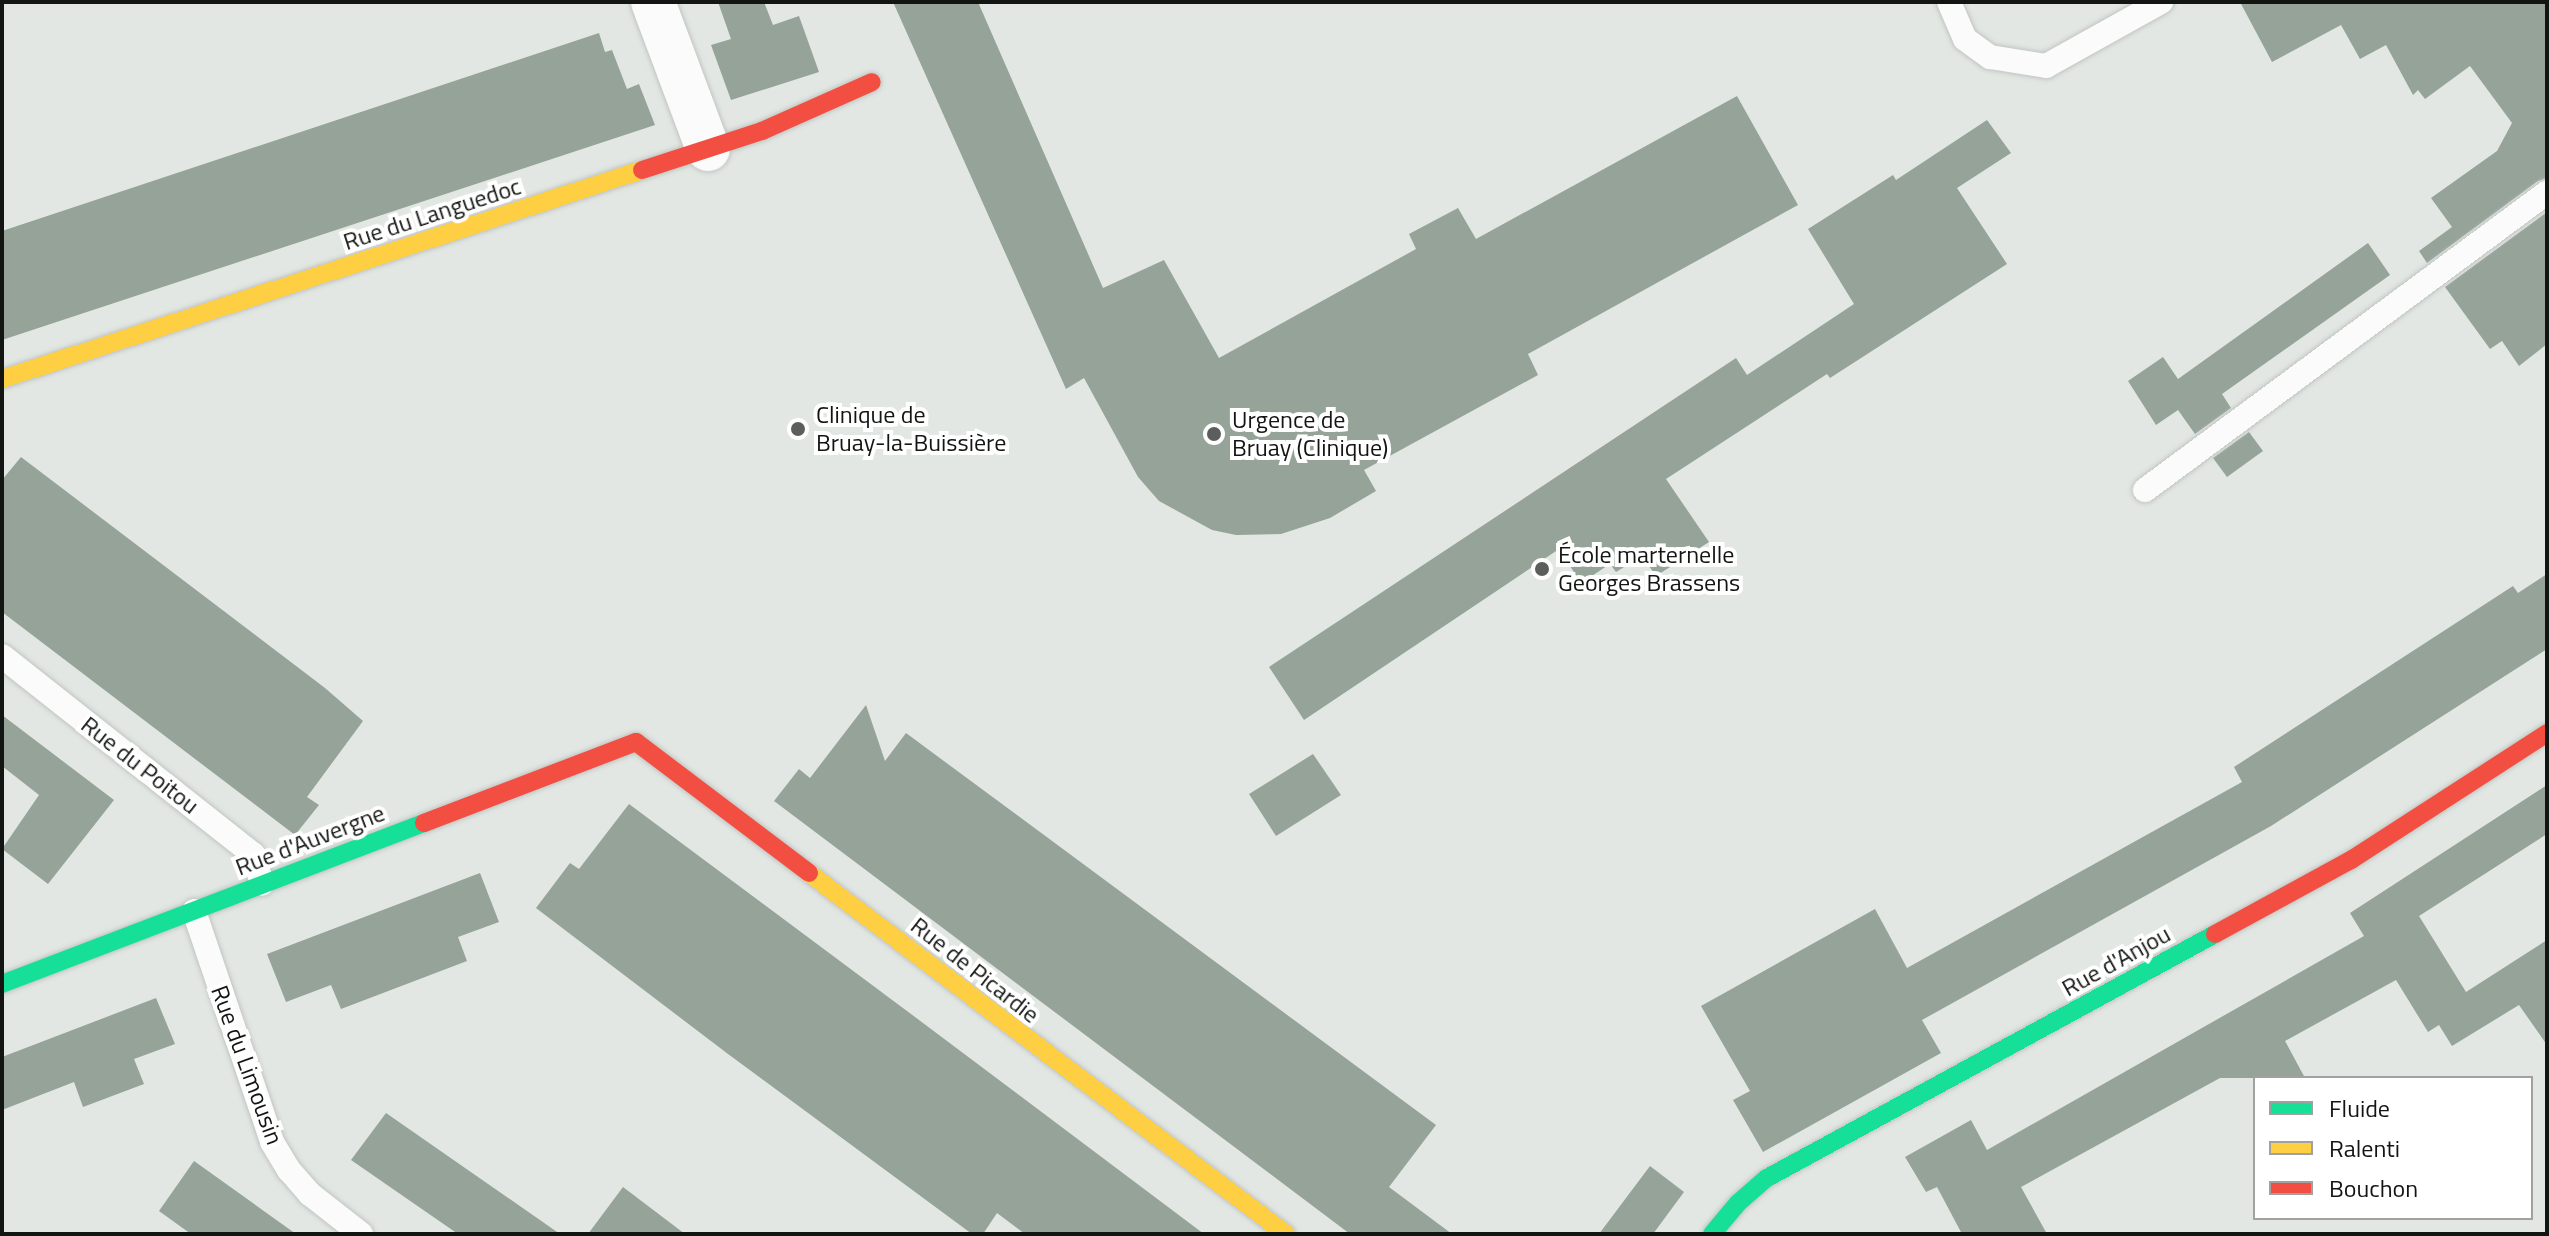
<!DOCTYPE html>
<meta charset="utf-8">
<style>
body{margin:0}
#map{position:relative;width:2549px;height:1236px;overflow:hidden;background:#e2e7e3;font-family:"Titillium Web",sans-serif}
div>[style]{position:absolute}
.building>*{inset:0;background:#95a399}
.roads{filter:drop-shadow(0 0 2px #c1c5c2) drop-shadow(0 0 2px #c1c5c2)}
.lane>*{height:24px;margin:-12px;padding:0 12px;transform-origin:12px;border-radius:12px;background:#fbfbfb}
.street>*{height:44px;margin:-22px;padding:0 22px;transform-origin:22px;border-radius:22px;background:#fbfbfb}
.fast>*{height:18px;margin:-9px;padding:0 9px;transform-origin:9px;border-radius:9px;background:#16e098}
.slow>*{height:18px;margin:-9px;padding:0 9px;transform-origin:9px;border-radius:9px;background:#ffcf43}
.jam>*{height:18px;margin:-9px;padding:0 9px;transform-origin:9px;border-radius:9px;background:#f24e42}
.dots>*{width:22px;height:22px;translate:-50% -50%;box-sizing:border-box;border:4px solid #fff;border-radius:50%}
span{translate:-50% -50%;white-space:nowrap;text-align:center;line-height:1.15;-webkit-text-stroke:8px #fff;paint-order:stroke}
.street-label{font-size:24px;color:#121512}
.poi-label{font-size:24px;color:#121512}
.left{translate:0 -50%;text-align:left}
.frame{position:absolute;inset:0;border:4px solid #121512;pointer-events:none}
.legend{position:absolute;left:2253px;top:1076px;width:280px;height:144px;box-sizing:border-box;background:#fff;border:2px solid #a0a1a0;margin:0;padding:10px 14px;list-style:none;font-size:24px;color:#121512}
.legend li{display:flex;align-items:center;gap:16px;height:40px}
.legend b{width:40px;border:2px solid #a0a1a0}
</style>
<div id="map">
<div class="building">
<div style="clip-path:polygon(718px 2px,764px 2px,773px 25px,799px 16px,819px 72px,731px 100px,711px 45px,731px 39px)"></div>
<div style="clip-path:polygon(893px 2px,978px 2px,1103px 288px,1164px 260px,1219px 358px,1416px 249px,1409px 234px,1458px 208px,1476px 239px,1737px 96px,1798px 205px,1528px 354px,1538px 375px,1364px 470px,1376px 491px,1330px 518px,1281px 534px,1236px 535px,1212px 530px,1159px 501px,1138px 477px,1084px 378px,1066px 389px)"></div>
<div style="clip-path:polygon(2240px 2px,2547px 2px,2547px 178px,2538px 181px,2427px 263px,2419px 251px,2452px 227px,2431px 198px,2497px 151px,2512px 123px,2470px 66px,2425px 99px,2418px 90px,2413px 95px,2386px 45px,2360px 59px,2341px 25px,2272px 62px)"></div>
<div style="clip-path:polygon(599px 33px,605px 52px,612px 50px,627px 89px,639px 84px,655px 125px,2px 340px,2px 231px)"></div>
<div style="clip-path:polygon(1987px 120px,2011px 153px,1957px 188px,2007px 264px,1830px 378px,1827px 374px,1666px 479px,1709px 542px,1656px 576px,1642px 556px,1616px 572px,1610px 564px,1581px 583px,1559px 549px,1304px 720px,1269px 667px,1736px 358px,1747px 375px,1854px 304px,1808px 229px,1893px 175px,1896px 180px)"></div>
<div style="clip-path:polygon(2547px 212px,2547px 344px,2519px 366px,2502px 341px,2490px 349px,2445px 287px)"></div>
<div style="clip-path:polygon(2368px 243px,2390px 275px,2222px 394px,2231px 408px,2195px 434px,2178px 410px,2156px 425px,2128px 381px,2163px 357px,2178px 379px)"></div>
<div style="clip-path:polygon(2249px 432px,2263px 451px,2227px 477px,2213px 458px)"></div>
<div style="clip-path:polygon(21px 457px,325px 688px,363px 721px,307px 797px,319px 805px,295px 835px,2px 612px,2px 480px)"></div>
<div style="clip-path:polygon(2547px 574px,2547px 649px,2271px 826px,1922px 1020px,1941px 1053px,1763px 1152px,1733px 1100px,1750px 1091px,1701px 1006px,1875px 909px,1907px 968px,2242px 782px,2234px 767px,2513px 586px,2518px 593px)"></div>
<div style="clip-path:polygon(866px 705px,885px 761px,906px 733px,1436px 1125px,1389px 1187px,1452px 1234px,1350px 1234px,774px 801px,799px 769px,810px 778px)"></div>
<div style="clip-path:polygon(2px 715px,114px 800px,48px 884px,2px 849px,39px 795px,2px 766px)"></div>
<div style="clip-path:polygon(1313px 754px,1341px 795px,1276px 836px,1249px 794px)"></div>
<div style="clip-path:polygon(2547px 785px,2547px 834px,2419px 916px,2466px 992px,2547px 940px,2547px 1045px,2519px 1005px,2452px 1046px,2439px 1025px,2428px 1032px,2396px 980px,2285px 1041px,2305px 1078px,2220px 1078px,2021px 1187px,2047px 1234px,1962px 1234px,1937px 1187px,1926px 1192px,1905px 1157px,1971px 1120px,1987px 1150px,2364px 936px,2350px 913px)"></div>
<div style="clip-path:polygon(629px 804px,911px 1014px,1204px 1234px,1025px 1234px,997px 1213px,983px 1234px,972px 1234px,728px 1054px,536px 908px,570px 863px,579px 869px)"></div>
<div style="clip-path:polygon(480px 873px,499px 922px,458px 937px,467px 961px,341px 1009px,331px 985px,286px 1002px,267px 954px)"></div>
<div style="clip-path:polygon(156px 998px,175px 1044px,134px 1059px,144px 1084px,83px 1107px,74px 1082px,2px 1110px,2px 1057px)"></div>
<div style="clip-path:polygon(386px 1113px,560px 1234px,458px 1234px,351px 1160px)"></div>
<div style="clip-path:polygon(194px 1161px,296px 1234px,191px 1234px,159px 1211px)"></div>
<div style="clip-path:polygon(1650px 1166px,1684px 1192px,1653px 1234px,1599px 1234px)"></div>
<div style="clip-path:polygon(623px 1187px,685px 1234px,588px 1234px)"></div>
</div>
<div class="roads">
<div class="lane">
<div style="left:1949px;top:2px;width:40px;rotate:66.6deg"></div>
<div style="left:1965px;top:39px;width:31px;rotate:36deg"></div>
<div style="left:1990px;top:57px;width:57px;rotate:9.1deg"></div>
<div style="left:2046px;top:66px;width:132px;rotate:-29.1deg"></div>
<div style="left:2145px;top:490px;width:500px;rotate:-36.5deg"></div>
<div style="left:2px;top:656px;width:320px;rotate:38.3deg"></div>
<div style="left:253px;top:854px;width:31px;rotate:73deg"></div>
<div style="left:194px;top:911px;width:244px;rotate:71.3deg"></div>
<div style="left:272px;top:1142px;width:33px;rotate:59deg"></div>
<div style="left:289px;top:1170px;width:32px;rotate:49deg"></div>
<div style="left:310px;top:1194px;width:65px;rotate:38.1deg"></div>
</div>
<div class="street">
<div style="left:653px;top:2px;width:157px;rotate:69.5deg"></div>
</div>
<div class="fast">
<div style="left:2px;top:984px;width:452px;rotate:-20.9deg"></div>
<div style="left:1712px;top:1234px;width:40px;rotate:-50deg"></div>
<div style="left:1738px;top:1203px;width:38px;rotate:-41deg"></div>
<div style="left:1767px;top:1178px;width:510px;rotate:-28.57deg"></div>
</div>
<div class="slow">
<div style="left:2px;top:379px;width:673px;rotate:-18.09deg"></div>
<div style="left:809px;top:873px;width:598px;rotate:37.12deg"></div>
</div>
<div class="jam">
<div style="left:642px;top:170px;width:126px;rotate:-18deg"></div>
<div style="left:762px;top:131px;width:120px;rotate:-24deg"></div>
<div style="left:424px;top:823px;width:227px;rotate:-20.9deg"></div>
<div style="left:636px;top:742px;width:217px;rotate:37.1deg"></div>
<div style="left:2215px;top:934px;width:155px;rotate:-28.6deg"></div>
<div style="left:2351px;top:860px;width:234px;rotate:-32.9deg"></div>
</div>
</div>
<div class="dots">
<div style="left:798px;top:429px;background:#5b5e5b"></div>
<div style="left:1214px;top:434px;background:#5b5e5b"></div>
<div style="left:1542px;top:569px;background:#5b5e5b"></div>
</div>
<div class="street-label">
<span style="left:432px;top:214px;rotate:-18deg">Rue du Languedoc</span>
<span style="left:140px;top:765px;rotate:38deg">Rue du Poitou</span>
<span style="left:310px;top:840px;rotate:-21deg">Rue d'Auvergne</span>
<span style="left:2116px;top:961px;rotate:-29deg">Rue d'Anjou</span>
<span style="left:975px;top:970px;rotate:38deg">Rue de Picardie</span>
<span style="left:247px;top:1065px;rotate:70deg">Rue du Limousin</span>
</div>
<div class="poi-label">
<span class="left" style="left:816px;top:429px">Clinique de<br>Bruay-la-Buissière</span>
<span class="left" style="left:1232px;top:434px">Urgence de<br>Bruay (Clinique)</span>
<span class="left" style="left:1558px;top:569px">École marternelle<br>Georges Brassens</span>
</div>
<div class="frame"></div>
<ul class="legend">
<li><b style="height:10px;background:#16e098"></b>Fluide</li>
<li><b style="height:10px;background:#ffcf43"></b>Ralenti</li>
<li><b style="height:10px;background:#f24e42"></b>Bouchon</li>
</ul>
</div>
